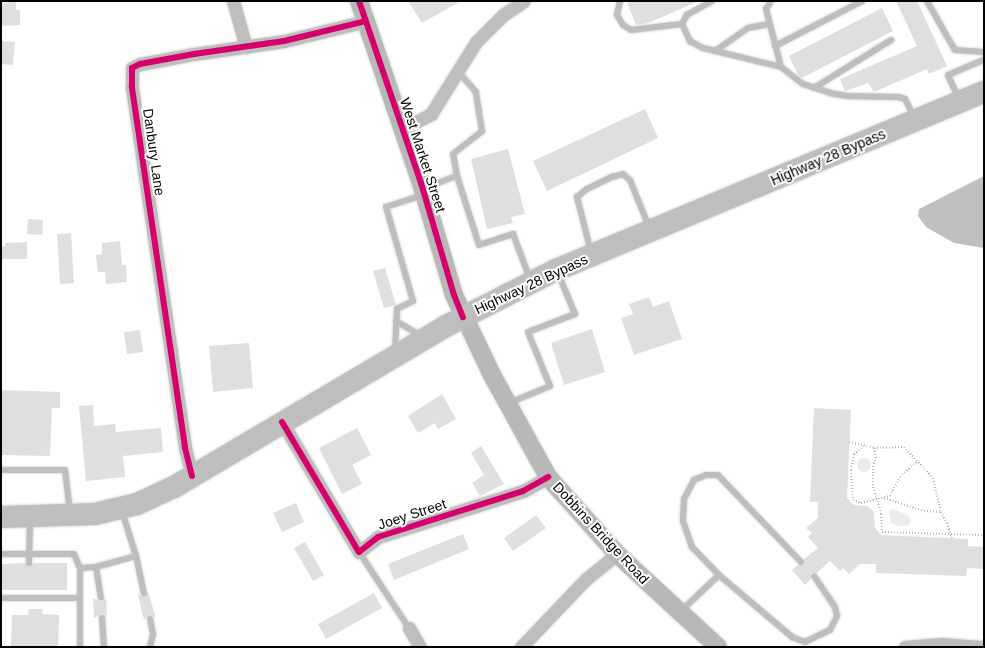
<!DOCTYPE html>
<style>
body{margin:0}
#map{position:relative;width:985px;height:648px;overflow:hidden;background:#fff;font-family:Arial,sans-serif}
div>[style]{position:absolute}
.green>*{inset:0;background:#ececec}
.round{border-radius:50%}
.water>*{inset:0;background:#bfbfbf}
.building>*{inset:0;background:#dfdfdf}
.path>*{height:2px;margin-top:-1px;transform-origin:0;background:repeating-linear-gradient(90deg,#b9b9b9 0 1px,transparent 0 3px)}
.roads{filter:drop-shadow(0 0 1px #dbdbdb) drop-shadow(0 0 1px #dbdbdb)}
.lane>*{height:6px;margin:-3px;padding:0 3px;transform-origin:3px;border-radius:3px;background:#bebebe}
.street>*{height:13px;margin:-6.5px;padding:0 6.5px;transform-origin:6.5px;border-radius:6.5px;background:#bebebe}
.secondary>*{height:18px;margin:-9px;padding:0 9px;transform-origin:9px;border-radius:9px;background:#b8b8b8}
.highway>*{height:22px;margin:-11px;padding:0 11px;transform-origin:11px;border-radius:11px;background:#bebebe}
.cycleway>*{height:6px;margin:-3px;padding:0 3px;transform-origin:3px;border-radius:3px;background:#d6006c}
span{translate:-50% -50%;white-space:nowrap;text-align:center;line-height:1.15;-webkit-text-stroke:4px #fff;paint-order:stroke}
.street-label{font-size:14px;color:#000}
.frame{position:absolute;inset:0;border:2px solid #000;pointer-events:none}
</style>
<div id="map">
<div class="green">
<div class="round" style="left:857px;top:458px;width:14px;height:14px"></div>
<div style="clip-path:polygon(894px 509px,907px 515px,911px 520px,909px 525px,899px 526px,891px 523px,889px 511px)"></div>
</div>
<div class="water">
<div style="clip-path:polygon(984px 176px,984px 248px,954px 243px,926px 227px,918px 216px,919px 209px)"></div>
</div>
<div class="building">
<div style="clip-path:polygon(408px 1px,461px 1px,422px 23px)"></div>
<div style="clip-path:polygon(632px 1px,699px 1px,648px 23px,636px 25px,627px 3px)"></div>
<div style="clip-path:polygon(896px 1px,917px 1px,947px 66px,929px 74px,927px 69px,874px 92px,868px 83px,845px 91px,840px 79px,917px 46px)"></div>
<div style="clip-path:polygon(16px 2px,16px 10px,20px 10px,20px 25px,1px 26px,1px 3px)"></div>
<div style="clip-path:polygon(882px 8px,893px 31px,802px 78px,798px 75px,789px 56px)"></div>
<div style="clip-path:polygon(1px 41px,15px 42px,13px 65px,1px 64px)"></div>
<div style="clip-path:polygon(645px 109px,658px 138px,547px 191px,533px 161px)"></div>
<div style="clip-path:polygon(508px 149px,525px 214px,511px 217px,513px 223px,487px 229px,471px 159px)"></div>
<div style="clip-path:polygon(28px 219px,43px 220px,42px 235px,27px 234px)"></div>
<div style="clip-path:polygon(71px 233px,74px 283px,60px 284px,57px 234px)"></div>
<div style="clip-path:polygon(120px 241px,122px 265px,126px 265px,127px 282px,106px 284px,105px 272px,98px 272px,96px 255px,102px 254px,102px 243px)"></div>
<div style="clip-path:polygon(27px 242px,27px 259px,1px 259px,1px 246px,5px 246px,5px 243px)"></div>
<div style="clip-path:polygon(385px 268px,396px 305px,384px 308px,373px 271px)"></div>
<div style="clip-path:polygon(649px 297px,653px 307px,669px 301px,682px 339px,634px 355px,621px 318px,633px 314px,629px 304px)"></div>
<div style="clip-path:polygon(592px 329px,605px 372px,564px 385px,551px 343px)"></div>
<div style="clip-path:polygon(140px 330px,143px 352px,127px 354px,124px 332px)"></div>
<div style="clip-path:polygon(249px 343px,253px 388px,213px 392px,209px 346px)"></div>
<div style="clip-path:polygon(1px 390px,60px 392px,60px 408px,52px 408px,50px 456px,1px 455px)"></div>
<div style="clip-path:polygon(442px 394px,456px 419px,438px 429px,435px 423px,418px 433px,408px 416px)"></div>
<div style="clip-path:polygon(93px 405px,94px 426px,115px 424px,116px 432px,161px 428px,163px 452px,123px 456px,125px 477px,86px 481px,79px 406px)"></div>
<div style="clip-path:polygon(814px 408px,851px 410px,847px 498px,854px 505px,867px 506px,874px 512px,875px 528px,881px 535px,968px 539px,968px 546px,984px 547px,984px 569px,967px 568px,966px 576px,876px 573px,876px 564px,860px 564px,849px 574px,843px 568px,840px 571px,830px 561px,817px 573px,811px 573px,811px 579px,805px 585px,792px 570px,798px 565px,804px 565px,804px 559px,818px 548px,808px 537px,812px 533px,806px 528px,818px 518px,818px 502px,810px 502px)"></div>
<div style="clip-path:polygon(357px 428px,371px 455px,352px 465px,362px 484px,342px 494px,319px 448px)"></div>
<div style="clip-path:polygon(481px 446px,504px 484px,480px 496px,472px 483px,484px 475px,471px 453px)"></div>
<div style="clip-path:polygon(296px 503px,304px 522px,282px 532px,273px 513px)"></div>
<div style="clip-path:polygon(536px 515px,546px 528px,513px 551px,504px 538px)"></div>
<div style="clip-path:polygon(463px 534px,469px 549px,394px 580px,388px 564px)"></div>
<div style="clip-path:polygon(305px 542px,324px 575px,313px 581px,294px 548px)"></div>
<div style="clip-path:polygon(25px 563px,29px 567px,33px 563px,67px 563px,67px 590px,1px 590px,1px 564px)"></div>
<div style="clip-path:polygon(148px 592px,156px 618px,149px 615px,144px 620px,138px 594px,145px 597px)"></div>
<div style="clip-path:polygon(374px 593px,382px 608px,326px 639px,318px 624px)"></div>
<div style="clip-path:polygon(93px 598px,101px 602px,106px 598px,107px 617px,102px 614px,94px 618px)"></div>
<div style="clip-path:polygon(29px 609px,43px 609px,42px 614px,59px 615px,58px 647px,11px 647px,12px 615px,28px 615px)"></div>
</div>
<div class="path">
<div style="left:849px;top:442px;width:26px;rotate:13deg"></div>
<div style="left:874px;top:448px;width:30px;rotate:-2deg"></div>
<div style="left:904px;top:447px;width:42px;rotate:46.9deg"></div>
<div style="left:933px;top:478px;width:35px;rotate:77deg"></div>
<div style="left:941px;top:512px;width:13px;rotate:61deg"></div>
<div style="left:947px;top:523px;width:16px;rotate:72deg"></div>
<div style="left:864px;top:446px;width:13px;rotate:141deg"></div>
<div style="left:854px;top:454px;width:16px;rotate:101deg"></div>
<div style="left:851px;top:470px;width:30px;rotate:86deg"></div>
<div style="left:853px;top:500px;width:9px;rotate:21deg"></div>
<div style="left:861px;top:503px;width:30px;rotate:-14deg"></div>
<div style="left:890px;top:496px;width:21px;rotate:-62deg"></div>
<div style="left:900px;top:477px;width:24px;rotate:-42deg"></div>
<div style="left:874px;top:448px;width:9px;rotate:77deg"></div>
<div style="left:876px;top:457px;width:9px;rotate:108deg"></div>
<div style="left:873px;top:466px;width:21px;rotate:90deg"></div>
<div style="left:873px;top:487px;width:28px;rotate:73deg"></div>
<div style="left:881px;top:514px;width:18px;rotate:87deg"></div>
<div style="left:882px;top:532px;width:102px;rotate:1.7deg"></div>
<div style="left:884px;top:498px;width:42px;rotate:18deg"></div>
<div style="left:924px;top:511px;width:17px;rotate:3deg"></div>
</div>
<div class="roads">
<div class="lane">
<div style="left:620px;top:1px;width:14px;rotate:102deg"></div>
<div style="left:617px;top:15px;width:12px;rotate:59deg"></div>
<div style="left:623px;top:25px;width:9px;rotate:32deg"></div>
<div style="left:631px;top:30px;width:51px;rotate:-6.7deg"></div>
<div style="left:712px;top:1px;width:29px;rotate:151deg"></div>
<div style="left:687px;top:15px;width:10px;rotate:119deg"></div>
<div style="left:682px;top:24px;width:19px;rotate:65deg"></div>
<div style="left:690px;top:41px;width:15px;rotate:28deg"></div>
<div style="left:703px;top:48px;width:80px;rotate:13.7deg"></div>
<div style="left:781px;top:67px;width:28px;rotate:38deg"></div>
<div style="left:803px;top:84px;width:28px;rotate:18deg"></div>
<div style="left:830px;top:93px;width:17px;rotate:10deg"></div>
<div style="left:847px;top:96px;width:51px;rotate:1.1deg"></div>
<div style="left:898px;top:97px;width:7px;rotate:16deg"></div>
<div style="left:905px;top:99px;width:20px;rotate:63deg"></div>
<div style="left:771px;top:1px;width:9px;rotate:122deg"></div>
<div style="left:766px;top:9px;width:60px;rotate:75.5deg"></div>
<div style="left:927px;top:1px;width:56px;rotate:60.3deg"></div>
<div style="left:955px;top:50px;width:29px;rotate:4deg"></div>
<div style="left:775px;top:46px;width:98px;rotate:-27.3deg"></div>
<div style="left:715px;top:51px;width:40px;rotate:-34.9deg"></div>
<div style="left:748px;top:28px;width:20px;rotate:-11deg"></div>
<div style="left:814px;top:88px;width:91px;rotate:-31.9deg"></div>
<div style="left:959px;top:99px;width:26px;rotate:-115deg"></div>
<div style="left:948px;top:75px;width:39px;rotate:-23deg"></div>
<div style="left:457px;top:176px;width:22px;rotate:-100deg"></div>
<div style="left:453px;top:154px;width:37px;rotate:-38deg"></div>
<div style="left:482px;top:131px;width:39px;rotate:-99deg"></div>
<div style="left:476px;top:92px;width:28px;rotate:-131deg"></div>
<div style="left:425px;top:188px;width:34px;rotate:-21deg"></div>
<div style="left:457px;top:176px;width:72px;rotate:72.3deg"></div>
<div style="left:479px;top:245px;width:36px;rotate:-18deg"></div>
<div style="left:513px;top:234px;width:48px;rotate:69.3deg"></div>
<div style="left:591px;top:252px;width:57px;rotate:-104.3deg"></div>
<div style="left:577px;top:197px;width:13px;rotate:-39deg"></div>
<div style="left:587px;top:189px;width:28px;rotate:-26deg"></div>
<div style="left:612px;top:177px;width:11px;rotate:-15deg"></div>
<div style="left:623px;top:174px;width:9px;rotate:41deg"></div>
<div style="left:630px;top:180px;width:51px;rotate:68deg"></div>
<div style="left:396px;top:321px;width:29px;rotate:31deg"></div>
<div style="left:395px;top:351px;width:42px;rotate:-87.3deg"></div>
<div style="left:397px;top:309px;width:18px;rotate:-27deg"></div>
<div style="left:413px;top:301px;width:98px;rotate:-106deg"></div>
<div style="left:386px;top:207px;width:39px;rotate:-18deg"></div>
<div style="left:509px;top:403px;width:44px;rotate:-22.5deg"></div>
<div style="left:550px;top:386px;width:58px;rotate:-112.2deg"></div>
<div style="left:528px;top:332px;width:50px;rotate:-21deg"></div>
<div style="left:575px;top:314px;width:44px;rotate:-112.5deg"></div>
<div style="left:1px;top:470px;width:64px"></div>
<div style="left:65px;top:470px;width:42px;rotate:83.2deg"></div>
<div style="left:359px;top:552px;width:91px;rotate:56.7deg"></div>
<div style="left:1px;top:554px;width:73px"></div>
<div style="left:74px;top:554px;width:15px;rotate:67deg"></div>
<div style="left:136px;top:556px;width:38px;rotate:78deg"></div>
<div style="left:801px;top:562px;width:120px;rotate:-133.7deg"></div>
<div style="left:718px;top:475px;width:12px;rotate:180deg"></div>
<div style="left:706px;top:475px;width:13px;rotate:157deg"></div>
<div style="left:694px;top:480px;width:21px;rotate:118deg"></div>
<div style="left:684px;top:499px;width:22px;rotate:93deg"></div>
<div style="left:683px;top:521px;width:28px;rotate:71deg"></div>
<div style="left:692px;top:547px;width:39px;rotate:46deg"></div>
<div style="left:719px;top:575px;width:96px;rotate:40.3deg"></div>
<div style="left:792px;top:637px;width:14px;rotate:21deg"></div>
<div style="left:805px;top:642px;width:28px;rotate:-26deg"></div>
<div style="left:830px;top:630px;width:16px;rotate:-63deg"></div>
<div style="left:837px;top:616px;width:9px;rotate:-103deg"></div>
<div style="left:835px;top:607px;width:37px;rotate:-124deg"></div>
<div style="left:29px;top:563px;width:44px;rotate:-88.7deg"></div>
<div style="left:96px;top:567px;width:31px;rotate:81deg"></div>
<div style="left:1px;top:598px;width:79px"></div>
<div style="left:681px;top:611px;width:52px;rotate:-43.5deg"></div>
<div style="left:102px;top:618px;width:29px;rotate:86deg"></div>
<div style="left:150px;top:619px;width:15px;rotate:79deg"></div>
<div style="left:153px;top:634px;width:13px;rotate:103deg"></div>
<div style="left:80px;top:647px;width:79px;rotate:-90deg"></div>
<div style="left:80px;top:568px;width:16px;rotate:-4deg"></div>
<div style="left:96px;top:567px;width:41px;rotate:-15.4deg"></div>
<div style="left:136px;top:556px;width:47px;rotate:-107.3deg"></div>
</div>
<div class="street">
<div style="left:233px;top:1px;width:48px;rotate:74.2deg"></div>
<div style="left:402px;top:129px;width:33px;rotate:-27deg"></div>
<div style="left:431px;top:114px;width:85px;rotate:-58deg"></div>
<div style="left:476px;top:42px;width:38px;rotate:-45deg"></div>
<div style="left:503px;top:15px;width:25px;rotate:-34deg"></div>
<div style="left:282px;top:422px;width:151px;rotate:59.4deg"></div>
<div style="left:359px;top:552px;width:24px;rotate:-38deg"></div>
<div style="left:378px;top:537px;width:152px;rotate:-17.6deg"></div>
<div style="left:523px;top:491px;width:29px;rotate:-29deg"></div>
<div style="left:192px;top:476px;width:30px;rotate:-104deg"></div>
<div style="left:185px;top:447px;width:365px;rotate:-98.4deg"></div>
<div style="left:132px;top:86px;width:18px;rotate:-90deg"></div>
<div style="left:132px;top:68px;width:9px;rotate:-27deg"></div>
<div style="left:140px;top:64px;width:55px;rotate:-10.5deg"></div>
<div style="left:194px;top:54px;width:91px;rotate:-8.2deg"></div>
<div style="left:284px;top:41px;width:84px;rotate:-13.7deg"></div>
<div style="left:409px;top:628px;width:22px;rotate:60deg"></div>
<div style="left:521px;top:647px;width:94px;rotate:-46.3deg"></div>
<div style="left:586px;top:579px;width:40px;rotate:-39deg"></div>
<div style="left:905px;top:647px;width:36px;rotate:-5deg"></div>
<div style="left:941px;top:644px;width:40px;rotate:4.3deg"></div>
</div>
<div class="secondary">
<div style="left:359px;top:1px;width:192px;rotate:71.2deg"></div>
<div style="left:421px;top:183px;width:117px;rotate:73.6deg"></div>
<div style="left:454px;top:295px;width:89px;rotate:64.6deg"></div>
<div style="left:492px;top:375px;width:116px;rotate:61.2deg"></div>
<div style="left:548px;top:477px;width:103px;rotate:48.1deg"></div>
<div style="left:617px;top:554px;width:137px;rotate:42.6deg"></div>
</div>
<div class="highway">
<div style="left:1px;top:517px;width:94px;rotate:-1.8deg"></div>
<div style="left:95px;top:514px;width:43px;rotate:-13.4deg"></div>
<div style="left:137px;top:504px;width:41px;rotate:-24.7deg"></div>
<div style="left:174px;top:487px;width:316px;rotate:-30.6deg"></div>
<div style="left:446px;top:326px;width:123px;rotate:-27deg"></div>
<div style="left:556px;top:270px;width:464px;rotate:-22.6deg"></div>
</div>
</div>
<div class="cycleway">
<div style="left:359px;top:1px;width:192px;rotate:71.2deg"></div>
<div style="left:421px;top:183px;width:117px;rotate:73.6deg"></div>
<div style="left:454px;top:295px;width:24px;rotate:68deg"></div>
<div style="left:282px;top:422px;width:151px;rotate:59.4deg"></div>
<div style="left:359px;top:552px;width:24px;rotate:-38deg"></div>
<div style="left:378px;top:537px;width:152px;rotate:-17.6deg"></div>
<div style="left:523px;top:491px;width:29px;rotate:-29deg"></div>
<div style="left:192px;top:476px;width:30px;rotate:-104deg"></div>
<div style="left:185px;top:447px;width:365px;rotate:-98.4deg"></div>
<div style="left:132px;top:86px;width:18px;rotate:-90deg"></div>
<div style="left:132px;top:68px;width:9px;rotate:-27deg"></div>
<div style="left:140px;top:64px;width:55px;rotate:-10.5deg"></div>
<div style="left:194px;top:54px;width:91px;rotate:-8.2deg"></div>
<div style="left:284px;top:41px;width:84px;rotate:-13.7deg"></div>
</div>
<div class="street-label">
<span style="left:154px;top:152px;rotate:82deg">Danbury Lane</span>
<span style="left:423px;top:155px;rotate:72deg">West Market Street</span>
<span style="left:828px;top:157px;rotate:-23deg">Highway 28 Bypass</span>
<span style="left:531px;top:284px;rotate:-25deg">Highway 28 Bypass</span>
<span style="left:412px;top:514px;rotate:-18deg">Joey Street</span>
<span style="left:601px;top:533px;rotate:47deg">Dobbins Bridge Road</span>
</div>
<div class="frame"></div>
</div>
